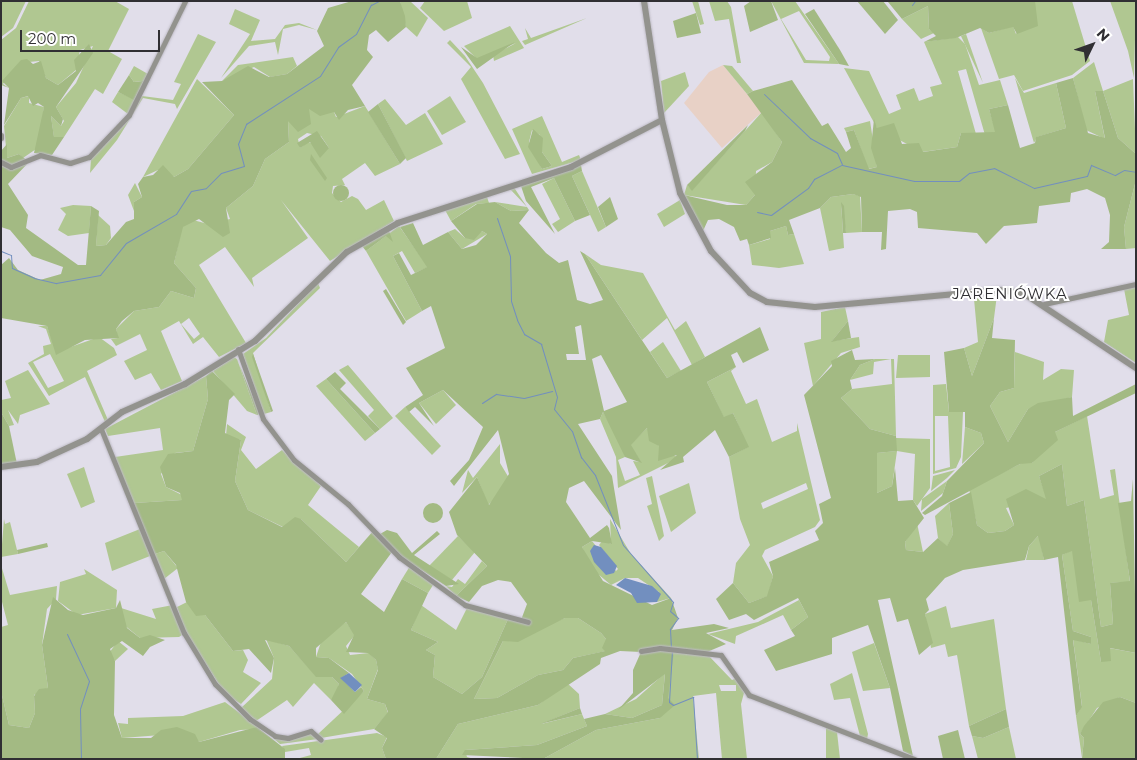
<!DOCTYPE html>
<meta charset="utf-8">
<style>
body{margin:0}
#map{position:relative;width:1137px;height:760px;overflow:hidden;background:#e1deea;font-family:Montserrat,sans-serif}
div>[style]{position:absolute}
.industrial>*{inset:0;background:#e8d1c6}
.green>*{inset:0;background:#b0c791}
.forest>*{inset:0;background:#a3ba83}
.round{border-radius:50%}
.water>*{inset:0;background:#728fbf}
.stream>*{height:1px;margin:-0.5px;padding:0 0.5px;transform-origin:0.5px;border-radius:0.5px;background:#728fbf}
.roads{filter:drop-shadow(0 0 1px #bebbc5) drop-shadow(0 0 1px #bebbc5)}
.minor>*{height:5px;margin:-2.5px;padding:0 2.5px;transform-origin:2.5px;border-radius:2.5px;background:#93938e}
.tertiary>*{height:6px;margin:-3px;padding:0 3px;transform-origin:3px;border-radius:3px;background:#93938e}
span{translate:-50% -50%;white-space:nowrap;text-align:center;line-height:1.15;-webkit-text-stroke:4px #fff;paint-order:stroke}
.quarter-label{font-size:15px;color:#302f33;letter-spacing:1px}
.frame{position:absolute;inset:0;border:2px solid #302f33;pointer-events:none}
.north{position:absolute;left:1067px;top:20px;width:50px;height:50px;-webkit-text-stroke:4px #fff;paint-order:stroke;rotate:48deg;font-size:14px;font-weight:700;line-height:20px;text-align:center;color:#302f33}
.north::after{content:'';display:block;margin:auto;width:18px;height:22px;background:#302f33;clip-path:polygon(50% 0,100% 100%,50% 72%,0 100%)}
.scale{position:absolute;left:20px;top:30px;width:140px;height:22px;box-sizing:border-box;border:2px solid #302f33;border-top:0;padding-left:6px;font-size:15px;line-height:18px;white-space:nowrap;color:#302f33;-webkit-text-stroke:4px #fff;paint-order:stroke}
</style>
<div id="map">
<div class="industrial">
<div style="clip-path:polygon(723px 65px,762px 112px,722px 148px,684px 103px,709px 72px)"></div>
</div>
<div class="green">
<div style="clip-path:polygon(1px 1px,26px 1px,13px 28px,1px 37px)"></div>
<div style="clip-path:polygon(29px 1px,115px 1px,129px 9px,108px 51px,122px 59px,103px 94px,95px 89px,64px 137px,54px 138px,51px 116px,61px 126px,64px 121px,56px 107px,76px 83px,93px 46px,80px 50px,76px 70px,58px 85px,46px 78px,39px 61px,19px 63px,3px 84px,9px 88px,1px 85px,1px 40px,16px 28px)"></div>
<div style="clip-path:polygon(400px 1px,410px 1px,428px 18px,417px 37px,406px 27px)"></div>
<div style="clip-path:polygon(425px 1px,467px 1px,472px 18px,444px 31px,420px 8px)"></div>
<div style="clip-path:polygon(692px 1px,698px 1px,704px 24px,700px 25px)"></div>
<div style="clip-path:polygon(709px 1px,727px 1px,731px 7px,741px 63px,737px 63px,729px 19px,715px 21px)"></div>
<div style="clip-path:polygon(evenodd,771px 1px,795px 1px,839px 64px,804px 63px,771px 1px,799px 11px,830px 57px,829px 61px,806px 60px,781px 19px,799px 11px)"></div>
<div style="clip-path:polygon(1035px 1px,1072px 1px,1090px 61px,1072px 75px,1023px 91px,1014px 75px,999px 79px,981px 28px,989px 33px,1013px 26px,1016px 34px)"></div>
<div style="clip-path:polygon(1110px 1px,1136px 1px,1134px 78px,1128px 51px)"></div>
<div style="clip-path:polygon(928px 6px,929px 29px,934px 33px,921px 39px,902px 19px)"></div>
<div style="clip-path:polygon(235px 9px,260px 20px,251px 41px,275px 39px,285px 25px,299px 23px,317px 30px,299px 25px,283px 29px,278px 55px,275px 42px,249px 46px,221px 78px,250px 34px,229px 24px)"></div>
<div style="clip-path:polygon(587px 18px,525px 45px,522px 41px,528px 39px,525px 28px,531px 38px)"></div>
<div style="clip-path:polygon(510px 26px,524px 48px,494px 61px,493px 55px,516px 43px,477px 59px,464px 46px)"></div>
<div style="clip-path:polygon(198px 34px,216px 42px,177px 109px,175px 104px,143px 98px,117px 140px,90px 173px,91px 159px,127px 122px,142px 96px,173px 100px,181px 84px,174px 82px)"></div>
<div style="clip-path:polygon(966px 34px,983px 83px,961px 36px)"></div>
<div style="clip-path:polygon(958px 37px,965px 44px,979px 85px,1000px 80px,1008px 105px,989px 109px,996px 132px,985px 135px,966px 69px,958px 71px,976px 134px,961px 133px,957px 147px,922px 152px,877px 128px,844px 68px,869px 71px,889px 114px,901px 109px,896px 95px,914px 88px,919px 101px,933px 96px,930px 87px,942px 84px,924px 42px)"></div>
<div style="clip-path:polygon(450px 40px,465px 56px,483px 83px,520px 154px,505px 159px,461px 79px,471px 67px,447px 43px)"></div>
<div style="clip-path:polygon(293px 57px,297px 66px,287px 74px,270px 77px,254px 67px,222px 81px,238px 65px)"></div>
<div style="clip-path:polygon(1094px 62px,1103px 91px,1133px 79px,1136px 154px,1118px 138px,1103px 91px,1095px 91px,1105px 139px,1086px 130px,1073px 78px)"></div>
<div style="clip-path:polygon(723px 65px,732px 66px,753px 91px,747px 94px)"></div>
<div style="clip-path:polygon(134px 66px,148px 74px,128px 114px,112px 102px,118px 92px,134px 99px,142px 81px,134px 82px,129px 75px)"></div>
<div style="clip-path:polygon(685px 72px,689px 86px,664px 113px,661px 81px)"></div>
<div style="clip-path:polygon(1015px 78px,1024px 93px,1056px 83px,1066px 128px,1037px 137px,1034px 143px)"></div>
<div style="clip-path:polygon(197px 79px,234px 115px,188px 169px,174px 177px,158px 170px,143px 177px)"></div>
<div style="clip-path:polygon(29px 96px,29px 103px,44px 107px,39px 147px,23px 158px,19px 154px,7px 158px,4px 126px,21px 98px)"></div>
<div style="clip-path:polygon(450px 96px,466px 122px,442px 135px,427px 111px)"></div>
<div style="clip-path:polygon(385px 99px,406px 125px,425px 113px,443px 144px,407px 161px,378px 104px)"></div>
<div style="clip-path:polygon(evenodd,365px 106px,400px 164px,375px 176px,365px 163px,342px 179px,345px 185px,333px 186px,332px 193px,341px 202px,352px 196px,358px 199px,366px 210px,384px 200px,394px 221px,330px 261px,281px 200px,308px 238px,252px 278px,254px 287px,225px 247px,199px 265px,246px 343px,219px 357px,203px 337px,193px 344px,179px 321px,161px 331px,182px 381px,161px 390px,151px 373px,135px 380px,124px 361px,147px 350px,140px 334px,116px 346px,111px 339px,118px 338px,116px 329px,134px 311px,159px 307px,171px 291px,194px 298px,196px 288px,174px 263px,182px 227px,193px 220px,208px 224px,230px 219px,226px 208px,253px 186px,265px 159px,289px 142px,288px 121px,307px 120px,309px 109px,334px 112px,336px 117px,365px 106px,307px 133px,321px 136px,329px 148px,308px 142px,300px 148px,298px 139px,307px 133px,365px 106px,189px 318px,200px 334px,194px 339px,181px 324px,189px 318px)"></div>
<div style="clip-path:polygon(762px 112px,782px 142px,772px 162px,756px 171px,755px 195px,746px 205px,684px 195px,687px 185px,692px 190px)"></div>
<div style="clip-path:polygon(evenodd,542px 116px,562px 162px,579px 155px,581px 160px,532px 174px,512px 129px,542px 116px,532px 130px,540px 135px,542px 152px,552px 166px,542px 169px,529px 142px,532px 130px)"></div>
<div style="clip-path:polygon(870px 121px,877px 167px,868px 169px,854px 130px,846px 132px,844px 128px)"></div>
<div style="clip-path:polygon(582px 171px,606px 227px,598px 232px,572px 176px)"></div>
<div style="clip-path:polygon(554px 178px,575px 221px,558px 232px,552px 224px,560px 219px,542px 184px)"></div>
<div style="clip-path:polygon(1136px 180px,1136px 248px,1126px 249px,1124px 227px)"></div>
<div style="clip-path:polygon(135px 183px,142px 197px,134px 202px,134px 211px,128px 195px)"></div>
<div style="clip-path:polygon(513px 186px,529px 210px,511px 211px,495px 202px,527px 207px,510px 189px,487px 197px,489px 203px,476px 204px,451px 221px,445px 210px)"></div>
<div style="clip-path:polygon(853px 194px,860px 196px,862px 232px,846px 233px,841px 203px,844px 248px,829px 251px,820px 208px,831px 197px)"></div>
<div style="clip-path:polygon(680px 200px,685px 214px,664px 227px,657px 214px)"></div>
<div style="clip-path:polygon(73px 205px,91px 206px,89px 233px,68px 236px,58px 230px,66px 214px,60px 208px)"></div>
<div style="clip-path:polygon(98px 215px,110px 226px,111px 238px,106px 245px,96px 246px)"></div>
<div style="clip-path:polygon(399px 226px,428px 267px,415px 273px,402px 251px,393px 256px,422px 311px,406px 321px,366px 251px)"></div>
<div style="clip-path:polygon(786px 226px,788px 235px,794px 234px,804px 264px,779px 268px,752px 265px,749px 245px,770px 239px,770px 231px)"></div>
<div style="clip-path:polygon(455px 229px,465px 238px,482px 231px,487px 234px,462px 249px,448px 232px)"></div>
<div style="clip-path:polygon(585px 254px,601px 265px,643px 273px,675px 330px,686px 321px,705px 357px,692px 365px,667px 318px,642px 340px)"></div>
<div style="clip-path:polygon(318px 283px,320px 288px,253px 353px,271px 412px,264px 414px,243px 354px,266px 338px)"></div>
<div style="clip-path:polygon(1136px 286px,1136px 363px,1104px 342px,1108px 320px,1129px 315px,1124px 289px)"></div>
<div style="clip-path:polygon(997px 295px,994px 318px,972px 376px,964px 348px,978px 342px,974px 299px)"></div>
<div style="clip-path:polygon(845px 307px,848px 321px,832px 341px,859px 337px,860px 347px,841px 353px,813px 386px,804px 343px,821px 339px,821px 312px)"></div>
<div style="clip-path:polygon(evenodd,38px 326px,47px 326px,55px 347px,62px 350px,99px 337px,114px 348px,117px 355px,87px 371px,108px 420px,105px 422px,85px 377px,49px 396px,28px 363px,44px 354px,43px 346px,51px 344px,46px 329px,38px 326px,50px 354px,64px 381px,48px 388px,33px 362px,50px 354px)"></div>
<div style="clip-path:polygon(663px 342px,681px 371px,667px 378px,650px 352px)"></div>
<div style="clip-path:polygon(1015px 352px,1044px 362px,1043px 380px,1061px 369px,1074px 370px,1072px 397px,1028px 409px,1008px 442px,990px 406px,1000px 392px,1014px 388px)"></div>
<div style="clip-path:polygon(898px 355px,930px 355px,930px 377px,896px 378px)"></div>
<div style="clip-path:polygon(234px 357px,237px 359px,257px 415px,247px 411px,213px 371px)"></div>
<div style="clip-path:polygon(875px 359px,894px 359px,896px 436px,870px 429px,841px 398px,852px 389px,892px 384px,891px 359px,874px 362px,873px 374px,850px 380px,860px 365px)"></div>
<div style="clip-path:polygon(348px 365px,393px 418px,380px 429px,368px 416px,374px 410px,339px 370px)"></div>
<div style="clip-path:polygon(evenodd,736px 367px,731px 371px,746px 404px,757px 399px,772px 442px,797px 431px,797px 423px,820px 520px,815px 527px,765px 550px,762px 556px,773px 576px,768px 596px,749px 603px,733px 583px,736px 563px,750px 545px,740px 519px,729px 457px,748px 447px,733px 413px,724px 418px,707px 382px,736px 367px,806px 483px,808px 489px,763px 509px,761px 503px,806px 483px)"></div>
<div style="clip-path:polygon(28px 370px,50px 404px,20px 415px,18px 424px,8px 410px,14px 425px,9px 426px,1px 412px,1px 400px,11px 398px,5px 381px)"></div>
<div style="clip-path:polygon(206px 376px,208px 399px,193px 451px,175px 453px,161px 474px,166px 487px,184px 496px,182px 500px,134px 503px,115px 457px,163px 450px,160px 428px,108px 436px,105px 429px)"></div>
<div style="clip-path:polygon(326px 379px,375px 433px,365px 441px,316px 386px)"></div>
<div style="clip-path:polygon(evenodd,946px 384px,949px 412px,963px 412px,961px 457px,956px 468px,933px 474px,933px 385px,946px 384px,935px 416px,948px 416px,950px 467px,935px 471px,935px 416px)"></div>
<div style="clip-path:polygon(443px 390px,456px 405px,436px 424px,419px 403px)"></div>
<div style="clip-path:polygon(405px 407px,441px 446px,432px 455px,395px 416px)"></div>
<div style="clip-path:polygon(603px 412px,624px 448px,625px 457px,618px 460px,625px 481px,640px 475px,633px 461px,641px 462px,630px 445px,647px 428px,659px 446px,678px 458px,618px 488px,616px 457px,600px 419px)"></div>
<div style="clip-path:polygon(1087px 416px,1100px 499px,1114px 495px,1110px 470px,1115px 469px,1130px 582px,1110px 583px,1113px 624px,1101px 627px,1084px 500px,1067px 506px,1062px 464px,1039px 476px,1047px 499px,1006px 508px,1014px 525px,1005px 531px,988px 533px,977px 525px,969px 489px,1024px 462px,1032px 463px,1055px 432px)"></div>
<div style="clip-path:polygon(227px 424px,246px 437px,241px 450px,256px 469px,282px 450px,321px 486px,308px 505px,359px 547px,346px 562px,301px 519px,283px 527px,248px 510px,235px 481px,241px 440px,226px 436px)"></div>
<div style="clip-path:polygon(965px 427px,981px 433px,984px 443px,962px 464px)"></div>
<div style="clip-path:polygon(896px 438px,930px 439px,930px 488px,917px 506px,913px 500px,915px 454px,897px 451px,892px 486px,877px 493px,877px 453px,896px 451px)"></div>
<div style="clip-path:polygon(500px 444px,500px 463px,509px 478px,496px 498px,488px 505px,477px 477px,462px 493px,468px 470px,473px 478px)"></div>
<div style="clip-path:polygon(84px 467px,95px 502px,81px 508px,67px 474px)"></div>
<div style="clip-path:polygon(955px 470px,947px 478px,931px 491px,933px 476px)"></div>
<div style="clip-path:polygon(652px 476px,664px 536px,659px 541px,647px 506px,652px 504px,646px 478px)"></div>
<div style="clip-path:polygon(947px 481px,943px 493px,921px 511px,922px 499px)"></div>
<div style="clip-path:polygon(689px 483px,696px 513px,671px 532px,659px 496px)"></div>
<div style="clip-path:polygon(949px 503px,953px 534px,947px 547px,938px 538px,935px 516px)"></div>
<div style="clip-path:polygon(4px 519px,5px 524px,10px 522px,18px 554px,1px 557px)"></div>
<div style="clip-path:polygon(610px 519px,631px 554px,671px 598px,657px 602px,659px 592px,638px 578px,625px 578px,611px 585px,592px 569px,582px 547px,592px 541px,616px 571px,618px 569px,599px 545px,603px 540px,611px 544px)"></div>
<div style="clip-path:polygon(917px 523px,923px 552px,906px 550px,905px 542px)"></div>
<div style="clip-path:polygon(140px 529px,150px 556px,112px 571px,105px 543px)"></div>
<div style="clip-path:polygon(1039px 535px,1044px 560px,1026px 560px,1029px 546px)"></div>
<div style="clip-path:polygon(458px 536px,475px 552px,452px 580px,429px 566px)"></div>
<div style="clip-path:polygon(1072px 550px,1091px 600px,1101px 662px,1109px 648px,1136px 653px,1136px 703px,1120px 697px,1097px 708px,1080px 734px,1084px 738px,1082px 758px,1076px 716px,1082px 706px,1073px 639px,1091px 644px,1091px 637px,1073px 631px,1062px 555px)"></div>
<div style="clip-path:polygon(164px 551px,178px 568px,164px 579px,152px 555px)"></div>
<div style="clip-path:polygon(482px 561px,487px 566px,456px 596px,446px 586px,452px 587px,458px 579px,465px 584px)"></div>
<div style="clip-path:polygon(1px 565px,10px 595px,57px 586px,56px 599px,47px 609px,42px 645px,48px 688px,34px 695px,35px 713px,29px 728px,9px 725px,1px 691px,1px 627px,8px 625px,1px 598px)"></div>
<div style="clip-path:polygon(410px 566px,435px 582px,428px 593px,402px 579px)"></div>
<div style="clip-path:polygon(84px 569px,117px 590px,116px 608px,77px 615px,58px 601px,60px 582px,86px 574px)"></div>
<div style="clip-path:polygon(799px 600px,808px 617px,791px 630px,783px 615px,736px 636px,735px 644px,708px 634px,758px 622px)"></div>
<div style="clip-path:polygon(189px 601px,196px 615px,205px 615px,233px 651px,243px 650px,248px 660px,243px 672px,261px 683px,241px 704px,225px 694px,185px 631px,177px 607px)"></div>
<div style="clip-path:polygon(173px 605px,182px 635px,179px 637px,140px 638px,124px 625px,121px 608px,156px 619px,152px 609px)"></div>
<div style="clip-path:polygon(421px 605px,456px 630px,467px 608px,508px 619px,482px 677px,462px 694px,433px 677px,435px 655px,426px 650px,438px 642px,411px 630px)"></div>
<div style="clip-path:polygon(946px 606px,951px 628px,994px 619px,1006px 709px,969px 726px,957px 655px,948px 657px,945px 644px,931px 648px,925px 614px)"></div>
<div style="clip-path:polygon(565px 618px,578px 618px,601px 633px,606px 639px,606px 651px,573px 658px,563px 670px,538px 675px,497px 698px,474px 699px,503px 641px)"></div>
<div style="clip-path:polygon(346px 622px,355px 635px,346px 646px,350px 655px,369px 653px,376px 660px,378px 669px,367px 699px,385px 704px,388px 713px,374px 729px,321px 738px,318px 734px,364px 691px,352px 674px,329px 658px,316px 657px,322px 639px)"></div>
<div style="clip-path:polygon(266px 639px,289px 646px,317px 677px,332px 677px,339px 684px,335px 698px,331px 700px,314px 683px,293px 707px,287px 700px,256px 721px,241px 708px,272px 679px,274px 658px)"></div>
<div style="clip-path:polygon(118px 641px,128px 649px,115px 661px,109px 653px)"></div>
<div style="clip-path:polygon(874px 643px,890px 688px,863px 691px,852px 652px)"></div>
<div style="clip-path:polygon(evenodd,674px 651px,707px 654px,732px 680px,737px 678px,744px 693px,741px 704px,747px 759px,722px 759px,716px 693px,693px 696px,699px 759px,543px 759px,596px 730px,660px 718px,674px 651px,719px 685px,736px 685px,736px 691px,721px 691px,719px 685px)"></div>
<div style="clip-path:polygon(665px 673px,662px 705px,632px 718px,605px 714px,636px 699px)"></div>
<div style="clip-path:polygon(852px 673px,868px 734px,867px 739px,860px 736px,850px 698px,834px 700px,830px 684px)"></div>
<div style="clip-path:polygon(567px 683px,579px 694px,580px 708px,541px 724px,582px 714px,587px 726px,537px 745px,465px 750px,467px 757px,474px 759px,436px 759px,458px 724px,538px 705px)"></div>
<div style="clip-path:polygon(225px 702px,261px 729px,240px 730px,199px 742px,187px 733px,122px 738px,118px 723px,128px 724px,128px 718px,183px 716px)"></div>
<div style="clip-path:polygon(826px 727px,837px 732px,840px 759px,826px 759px)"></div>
<div style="clip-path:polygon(1009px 727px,1016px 759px,978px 759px,972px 736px,983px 738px)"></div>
<div style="clip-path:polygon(312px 733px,318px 739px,280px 744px,272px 737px,288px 739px)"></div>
<div style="clip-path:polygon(377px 733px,387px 737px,382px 748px,386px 759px,296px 759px,311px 755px,309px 748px,285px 752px,282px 746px)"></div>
</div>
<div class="forest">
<div style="clip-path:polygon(352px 1px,400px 1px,405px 16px,406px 27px,388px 42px,376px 30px,369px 35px,367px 50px,373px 57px,352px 85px,365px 106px,348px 110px,339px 120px,334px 112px,320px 116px,309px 109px,311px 124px,298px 132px,288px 121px,289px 142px,265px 159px,253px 186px,226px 208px,230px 233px,223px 237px,199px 219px,183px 227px,174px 263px,196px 288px,194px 298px,171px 291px,159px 307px,134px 311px,122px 321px,116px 329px,119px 338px,85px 340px,56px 355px,47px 326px,1px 318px,1px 265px,9px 258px,18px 270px,40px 280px,61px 274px,63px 267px,32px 256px,10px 230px,1px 227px,1px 151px,7px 144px,7px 158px,19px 154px,29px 162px,8px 184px,28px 215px,26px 228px,78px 265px,86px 265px,91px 206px,99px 211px,96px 246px,106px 245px,126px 222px,134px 219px,134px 202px,142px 197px,138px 184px,143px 177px,153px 175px,163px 165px,174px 177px,188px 169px,234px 115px,202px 82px,222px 81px,248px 66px,269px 77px,287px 74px,324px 46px,317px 31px,328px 8px)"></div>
<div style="clip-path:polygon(751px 1px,771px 1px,778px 20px,750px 32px,744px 6px)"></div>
<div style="clip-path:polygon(857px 1px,883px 1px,898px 20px,885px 34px)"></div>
<div style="clip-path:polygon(1035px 1px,1038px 26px,1017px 34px,1013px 27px,989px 33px,980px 28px,956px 38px,924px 42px,936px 36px,929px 29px,928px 6px,902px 19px,888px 2px)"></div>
<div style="clip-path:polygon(814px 9px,840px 50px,849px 66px,839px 64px,805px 14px)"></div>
<div style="clip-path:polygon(696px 13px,701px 33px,677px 38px,673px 21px)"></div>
<div style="clip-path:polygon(515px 42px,477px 69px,461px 47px,477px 58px)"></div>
<div style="clip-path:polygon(89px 44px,93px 53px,56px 107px,63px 119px,61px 126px,51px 116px,54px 137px,64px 137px,52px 155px,34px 153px,44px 107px,38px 103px,33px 106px,28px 96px,21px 98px,4px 125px,9px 88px,2px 81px,21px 60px,27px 59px,33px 64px,41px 61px,46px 78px,58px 85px,76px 71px,74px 60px)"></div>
<div style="clip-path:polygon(129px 75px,134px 82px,143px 81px,134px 100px,118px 92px)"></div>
<div style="clip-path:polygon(1073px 78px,1088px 133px,1105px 138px,1095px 91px,1103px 91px,1118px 138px,1136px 154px,1136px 180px,1124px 227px,1126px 249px,1101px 249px,1109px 242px,1110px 215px,1105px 198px,1087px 189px,1071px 193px,1070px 202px,1039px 206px,1037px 223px,1004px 226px,986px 244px,977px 233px,918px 228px,917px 212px,910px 209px,888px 211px,886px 249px,881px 250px,882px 232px,862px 232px,861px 197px,853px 194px,831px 197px,820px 208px,789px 220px,794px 234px,788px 235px,786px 226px,770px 231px,771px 238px,749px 245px,747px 239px,740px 241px,734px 227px,719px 219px,708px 220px,703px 231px,684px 195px,727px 205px,746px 205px,755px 195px,745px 182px,772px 162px,782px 142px,747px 94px,753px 91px,792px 80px,822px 126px,828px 123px,846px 152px,851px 148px,846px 132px,854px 130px,869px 169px,877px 167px,871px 148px,874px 119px,877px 128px,894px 123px,902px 144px,919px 143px,923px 152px,957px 147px,961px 133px,995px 132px,989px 109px,1008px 105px,1020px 148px,1035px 143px,1036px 137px,1066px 128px,1056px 83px)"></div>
<div style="clip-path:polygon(378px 104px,406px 158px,400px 164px,368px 112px)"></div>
<div style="clip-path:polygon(748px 125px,745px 131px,692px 191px,687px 185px)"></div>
<div style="clip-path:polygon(533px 129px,543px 138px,542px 152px,552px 166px,542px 169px,528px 147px)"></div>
<div style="clip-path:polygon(317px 131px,329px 148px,320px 158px,310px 142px,300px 148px,297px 143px)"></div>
<div style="clip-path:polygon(311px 154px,327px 178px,325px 181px,310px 160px)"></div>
<div style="clip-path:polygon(581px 165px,582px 171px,572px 176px,590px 215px,575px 221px,554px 178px,531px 187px,555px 234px,526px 201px,521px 186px)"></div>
<div class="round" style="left:333px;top:185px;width:16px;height:16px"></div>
<div style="clip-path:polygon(610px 197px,618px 219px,606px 227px,598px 207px)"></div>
<div style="clip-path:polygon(evenodd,495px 202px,511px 211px,529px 210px,519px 223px,546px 253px,559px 263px,568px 260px,577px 300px,590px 304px,603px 300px,580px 251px,585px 254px,667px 378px,760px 327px,769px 350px,743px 363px,737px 352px,731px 355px,736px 367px,707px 382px,724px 417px,733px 413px,749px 447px,729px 457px,715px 430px,683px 457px,684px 462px,660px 470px,677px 455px,658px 461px,659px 446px,649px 441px,647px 428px,631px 445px,642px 463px,625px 457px,603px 412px,600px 419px,578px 424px,612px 476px,621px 530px,584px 481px,569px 488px,566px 502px,590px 538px,607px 525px,609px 528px,612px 544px,592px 541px,582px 547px,603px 581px,652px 605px,671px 598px,678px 618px,672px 630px,714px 624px,729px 628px,706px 633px,726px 644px,707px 652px,674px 651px,668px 698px,675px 705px,660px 718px,596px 730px,543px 759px,462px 755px,465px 750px,537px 745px,587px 726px,584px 719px,605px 714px,632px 718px,662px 705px,665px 674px,618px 710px,633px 693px,633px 670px,641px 652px,620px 651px,601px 658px,600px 664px,538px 705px,458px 724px,436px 759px,386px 759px,382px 748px,387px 738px,374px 729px,388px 712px,385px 704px,367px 699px,378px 670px,376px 660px,368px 653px,346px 652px,354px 635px,346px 622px,316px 648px,316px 657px,329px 658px,349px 673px,341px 678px,355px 692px,361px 687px,364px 691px,344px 714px,331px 700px,339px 684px,332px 677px,316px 677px,289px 646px,265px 640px,274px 658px,271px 673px,249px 649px,233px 651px,205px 615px,196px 616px,186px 602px,176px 565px,164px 551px,152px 555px,134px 503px,182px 500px,180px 493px,166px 487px,160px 467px,168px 454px,193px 451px,208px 399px,206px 376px,212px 371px,235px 394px,229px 400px,225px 433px,241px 440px,235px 481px,248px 510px,282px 527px,295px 517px,301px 519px,346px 562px,374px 530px,392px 552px,361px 594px,384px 612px,402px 579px,428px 593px,411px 630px,438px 642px,426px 650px,435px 655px,433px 677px,462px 694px,482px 677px,508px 619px,521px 620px,527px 604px,511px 582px,498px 580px,482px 586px,469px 602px,456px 596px,487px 566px,457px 535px,449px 512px,477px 477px,489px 505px,509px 474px,498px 430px,454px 486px,450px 481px,469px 460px,483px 427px,443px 390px,419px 403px,434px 426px,415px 407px,409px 412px,405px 407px,423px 395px,406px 368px,445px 348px,431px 306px,422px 311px,393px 256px,399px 253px,411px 275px,427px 267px,400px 227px,413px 223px,423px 245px,448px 232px,462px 249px,476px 245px,487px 234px,482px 231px,474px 240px,465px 238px,451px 221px,477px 204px,495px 202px,581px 325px,586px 360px,567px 360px,566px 354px,579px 354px,575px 327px,581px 325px,495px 202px,601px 355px,627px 402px,604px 411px,592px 359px,601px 355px,495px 202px,565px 618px,578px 618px,601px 633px,606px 639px,602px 648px,605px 651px,573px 658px,563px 670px,538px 675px,497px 698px,474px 699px,503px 641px,518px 642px,565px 618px)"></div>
<div style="clip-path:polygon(841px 202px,844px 206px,846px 233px,843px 233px)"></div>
<div style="clip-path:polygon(389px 231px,393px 242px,386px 236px,366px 251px,362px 246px)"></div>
<div style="clip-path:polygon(386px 289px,406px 322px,403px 325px,383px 291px)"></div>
<div style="clip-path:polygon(994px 318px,992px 338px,1015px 340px,1014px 388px,1000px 392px,990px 406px,1008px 442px,1028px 409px,1038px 403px,1072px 397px,1073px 416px,1136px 384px,1136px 393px,1055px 432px,1058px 440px,1032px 463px,1020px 464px,925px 515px,922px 513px,942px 496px,947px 481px,984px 443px,981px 433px,965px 427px,965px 412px,949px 412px,944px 352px,964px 348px,972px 376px)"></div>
<div style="clip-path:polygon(848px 321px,851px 338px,831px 342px)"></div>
<div style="clip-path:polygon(852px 350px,855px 360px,875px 359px,860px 365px,850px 380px,852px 389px,841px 398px,870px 429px,896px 436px,897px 451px,877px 453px,877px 493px,892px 486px,895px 468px,898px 501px,913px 500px,924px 518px,905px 542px,906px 550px,923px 552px,938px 538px,947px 546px,953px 534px,949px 503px,971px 492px,977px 525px,988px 533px,1005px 531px,1014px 525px,1006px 499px,1026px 489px,1046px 499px,1039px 476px,1062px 464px,1067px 506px,1084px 500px,1101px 627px,1113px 624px,1110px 583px,1130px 581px,1118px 503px,1131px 501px,1133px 479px,1136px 653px,1110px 648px,1111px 661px,1101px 662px,1091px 600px,1079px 602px,1072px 551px,1062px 555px,1073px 631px,1091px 637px,1091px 644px,1073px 640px,1082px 707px,1076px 716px,1058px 557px,1044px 560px,1038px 536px,1029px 546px,1025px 560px,963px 570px,945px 578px,926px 599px,929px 610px,925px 614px,933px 643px,919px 655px,908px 619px,897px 622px,890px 598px,878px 600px,913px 756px,903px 751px,890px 688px,868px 625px,832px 638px,832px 654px,776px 671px,764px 650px,795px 636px,791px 630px,808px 617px,798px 598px,754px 620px,746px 614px,729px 620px,716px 599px,733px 583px,749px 603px,767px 596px,773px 576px,769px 562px,819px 540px,815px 531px,823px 523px,819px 504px,831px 498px,804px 395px,832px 366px,831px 361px)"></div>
<div style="clip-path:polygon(253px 354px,273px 411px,271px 412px,252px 357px)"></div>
<div style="clip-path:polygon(237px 359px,260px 414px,257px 415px,238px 361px)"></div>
<div style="clip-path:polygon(335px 372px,346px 383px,340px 389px,380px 429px,375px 433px,326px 379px)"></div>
<div style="clip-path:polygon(1px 412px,9px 426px,17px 464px,1px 464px)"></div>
<div class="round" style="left:423px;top:503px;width:20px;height:20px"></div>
<div style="clip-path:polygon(387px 530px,397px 533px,412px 553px,437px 531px,440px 534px,414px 555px,459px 584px,446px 586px,400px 556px,380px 534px)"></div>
<div style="clip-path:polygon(47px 543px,48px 547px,18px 554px,17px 550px)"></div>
<div style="clip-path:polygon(53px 597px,68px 610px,83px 615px,116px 608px,120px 600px,127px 628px,140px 638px,150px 635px,165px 640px,150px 647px,143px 656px,122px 641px,110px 649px,115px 661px,114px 715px,122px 738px,151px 738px,161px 730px,177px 727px,195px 734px,199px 742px,257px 727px,285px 749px,285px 759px,1px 759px,1px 691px,9px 725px,29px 728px,35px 713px,34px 696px,39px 689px,48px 688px,42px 645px)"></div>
<div style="clip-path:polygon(1120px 697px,1136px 703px,1136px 759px,1082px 759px,1084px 738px,1080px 734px,1084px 726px,1103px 702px)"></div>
<div style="clip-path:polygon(580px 708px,582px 714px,540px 724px)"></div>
<div style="clip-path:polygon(1006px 709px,1009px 727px,983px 738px,972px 736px,969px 726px)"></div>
<div style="clip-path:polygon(958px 730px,965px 759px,943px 759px,938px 736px)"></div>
</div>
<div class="water">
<div style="clip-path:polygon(594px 545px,601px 547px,617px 566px,614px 573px,606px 575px,594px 562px,590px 551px)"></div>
<div style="clip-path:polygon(625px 578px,652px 586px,661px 594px,657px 602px,637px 603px,631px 593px,616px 585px)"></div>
<div style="clip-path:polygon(349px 673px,362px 685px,355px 692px,340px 678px)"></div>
</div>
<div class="stream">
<div style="left:912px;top:5px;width:5px;rotate:-53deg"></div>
<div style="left:764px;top:94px;width:64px;rotate:43.7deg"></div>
<div style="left:810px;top:138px;width:31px;rotate:29deg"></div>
<div style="left:837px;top:153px;width:12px;rotate:66deg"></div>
<div style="left:757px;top:212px;width:14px;rotate:12deg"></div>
<div style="left:771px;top:215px;width:46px;rotate:-36.1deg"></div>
<div style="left:808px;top:188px;width:11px;rotate:-56deg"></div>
<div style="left:814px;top:179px;width:31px;rotate:-27deg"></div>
<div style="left:842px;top:165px;width:74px;rotate:12.5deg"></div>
<div style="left:914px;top:181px;width:45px"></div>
<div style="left:959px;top:181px;width:13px;rotate:-39deg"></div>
<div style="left:969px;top:173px;width:25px;rotate:-11deg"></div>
<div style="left:994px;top:168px;width:45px;rotate:26.6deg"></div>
<div style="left:1034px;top:188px;width:54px;rotate:-12.8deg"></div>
<div style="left:1087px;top:176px;width:12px;rotate:-70deg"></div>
<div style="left:1091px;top:165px;width:26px;rotate:23deg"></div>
<div style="left:1115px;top:175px;width:10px;rotate:-29deg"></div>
<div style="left:1124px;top:170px;width:12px;rotate:9deg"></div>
<div style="left:497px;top:218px;width:40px;rotate:71.1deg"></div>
<div style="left:510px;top:256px;width:45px;rotate:88.7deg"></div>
<div style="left:511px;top:301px;width:20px;rotate:72deg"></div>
<div style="left:517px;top:320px;width:16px;rotate:63deg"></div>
<div style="left:524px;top:334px;width:20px;rotate:30deg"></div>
<div style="left:541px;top:344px;width:55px;rotate:73.2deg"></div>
<div style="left:557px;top:397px;width:12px;rotate:104deg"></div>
<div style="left:554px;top:409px;width:28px;rotate:51deg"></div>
<div style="left:572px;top:431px;width:28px;rotate:71deg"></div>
<div style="left:581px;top:457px;width:23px;rotate:52deg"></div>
<div style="left:595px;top:475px;width:75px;rotate:68.2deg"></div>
<div style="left:623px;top:545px;width:76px;rotate:48.7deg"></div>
<div style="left:673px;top:602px;width:9px;rotate:108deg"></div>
<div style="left:670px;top:611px;width:11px;rotate:41deg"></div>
<div style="left:678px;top:618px;width:14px;rotate:126deg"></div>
<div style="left:670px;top:629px;width:17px;rotate:87deg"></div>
<div style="left:1px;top:251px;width:11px;rotate:22deg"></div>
<div style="left:11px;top:255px;width:13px;rotate:86deg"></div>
<div style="left:12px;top:268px;width:24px;rotate:24deg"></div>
<div style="left:34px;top:278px;width:23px;rotate:13deg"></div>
<div style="left:56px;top:283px;width:45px;rotate:-10.3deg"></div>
<div style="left:100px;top:275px;width:41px;rotate:-50.9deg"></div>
<div style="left:126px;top:243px;width:58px;rotate:-30.1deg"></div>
<div style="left:176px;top:214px;width:27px;rotate:-57deg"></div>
<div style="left:191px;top:191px;width:15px;rotate:-11deg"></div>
<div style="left:206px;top:188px;width:21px;rotate:-45deg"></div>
<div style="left:221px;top:173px;width:24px;rotate:-17deg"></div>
<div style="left:244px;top:166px;width:23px;rotate:-105deg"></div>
<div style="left:238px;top:144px;width:22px;rotate:-68deg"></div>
<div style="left:246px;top:124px;width:88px;rotate:-33deg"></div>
<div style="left:320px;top:76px;width:34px;rotate:-58deg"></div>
<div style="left:338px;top:47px;width:22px;rotate:-36deg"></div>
<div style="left:356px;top:34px;width:33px;rotate:-63deg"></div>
<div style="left:371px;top:5px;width:9px;rotate:-27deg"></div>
<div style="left:482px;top:403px;width:17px;rotate:-33deg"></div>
<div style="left:496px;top:394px;width:28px;rotate:8deg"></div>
<div style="left:524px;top:398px;width:29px;rotate:-14deg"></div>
<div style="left:67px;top:634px;width:52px;rotate:64.9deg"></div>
<div style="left:89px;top:681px;width:29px;rotate:108deg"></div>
<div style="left:80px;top:709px;width:50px;rotate:88.9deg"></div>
<div style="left:672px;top:650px;width:52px;rotate:93.3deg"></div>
<div style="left:669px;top:702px;width:5px;rotate:37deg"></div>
<div style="left:673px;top:705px;width:22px;rotate:-22deg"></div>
<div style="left:693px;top:697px;width:62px;rotate:86.3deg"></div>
</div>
<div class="roads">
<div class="minor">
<div style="left:1px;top:135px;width:3px;rotate:90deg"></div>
<div style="left:1px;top:162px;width:11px;rotate:27deg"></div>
<div style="left:11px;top:167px;width:31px;rotate:-22deg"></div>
<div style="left:40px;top:155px;width:31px;rotate:15deg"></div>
<div style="left:70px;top:163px;width:20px;rotate:-18deg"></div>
<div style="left:89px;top:157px;width:58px;rotate:-46.4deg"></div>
<div style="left:129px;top:115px;width:127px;rotate:-63.8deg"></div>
<div style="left:1044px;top:304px;width:94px;rotate:-12.3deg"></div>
<div style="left:238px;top:349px;width:74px;rotate:70.3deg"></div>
<div style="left:263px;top:419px;width:51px;rotate:52.9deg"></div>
<div style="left:294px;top:460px;width:70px;rotate:39.2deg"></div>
<div style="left:348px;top:504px;width:74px;rotate:46.1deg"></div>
<div style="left:399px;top:557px;width:82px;rotate:36deg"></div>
<div style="left:465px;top:605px;width:65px;rotate:15.1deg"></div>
<div style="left:101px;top:429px;width:220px;rotate:67.9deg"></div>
<div style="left:184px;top:633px;width:60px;rotate:58.7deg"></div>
<div style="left:215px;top:684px;width:49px;rotate:45deg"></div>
<div style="left:250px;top:719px;width:30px;rotate:34deg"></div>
<div style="left:275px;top:736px;width:13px;rotate:9deg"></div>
<div style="left:288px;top:738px;width:24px;rotate:-17deg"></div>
<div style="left:311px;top:731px;width:13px;rotate:42deg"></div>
<div style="left:641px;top:651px;width:19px;rotate:-9deg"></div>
<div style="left:660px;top:648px;width:61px;rotate:6.5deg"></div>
<div style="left:721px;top:655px;width:49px;rotate:55deg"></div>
<div style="left:749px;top:695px;width:177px;rotate:21.2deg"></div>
</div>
<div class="tertiary">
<div style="left:644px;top:1px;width:120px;rotate:81.4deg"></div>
<div style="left:662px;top:120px;width:75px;rotate:76.1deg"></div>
<div style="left:680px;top:193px;width:66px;rotate:61.9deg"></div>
<div style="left:711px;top:251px;width:57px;rotate:47.1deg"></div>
<div style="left:750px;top:293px;width:19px;rotate:28deg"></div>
<div style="left:767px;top:302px;width:48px;rotate:5.9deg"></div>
<div style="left:815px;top:307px;width:185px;rotate:-5.3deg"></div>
<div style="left:999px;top:290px;width:24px;rotate:7deg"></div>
<div style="left:1023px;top:293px;width:136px;rotate:33.6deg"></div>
<div style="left:1px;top:467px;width:36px;rotate:-8deg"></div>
<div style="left:37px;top:462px;width:55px;rotate:-24.7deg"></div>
<div style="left:87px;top:439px;width:44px;rotate:-37.6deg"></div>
<div style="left:122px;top:412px;width:69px;rotate:-24deg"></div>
<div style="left:185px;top:384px;width:82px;rotate:-31.6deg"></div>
<div style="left:255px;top:341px;width:128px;rotate:-44.1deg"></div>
<div style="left:347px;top:252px;width:59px;rotate:-29.6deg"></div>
<div style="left:398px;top:223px;width:182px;rotate:-17.9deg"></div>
<div style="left:571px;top:167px;width:102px;rotate:-27.3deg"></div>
</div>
</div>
<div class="quarter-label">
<span style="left:1010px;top:294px">JARENIÓWKA</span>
</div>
<div class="frame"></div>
<div class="north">N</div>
<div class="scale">200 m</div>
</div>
